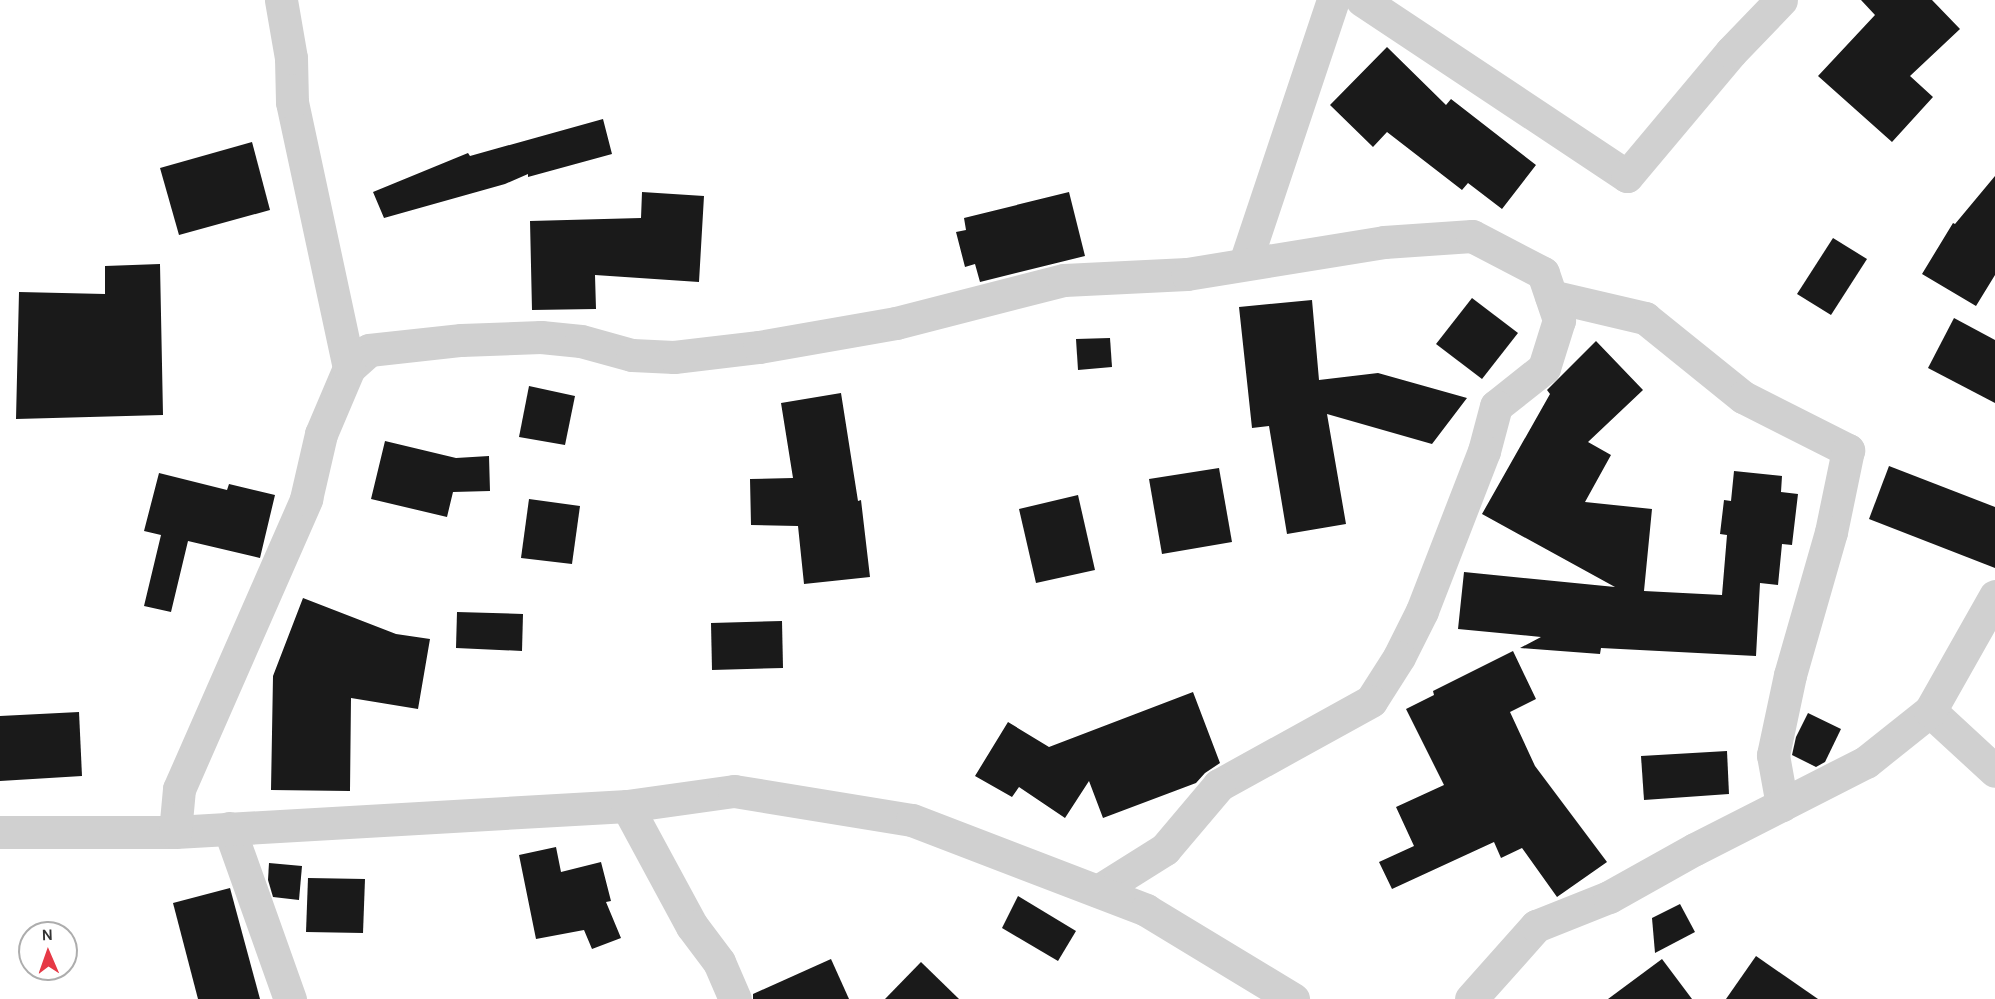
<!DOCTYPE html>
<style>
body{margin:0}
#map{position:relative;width:1995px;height:999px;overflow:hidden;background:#fff;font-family:Karla,sans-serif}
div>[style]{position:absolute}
.building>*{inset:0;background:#1a1a1a}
.minor>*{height:33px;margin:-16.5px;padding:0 16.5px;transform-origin:16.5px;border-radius:16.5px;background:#d0d0d0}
span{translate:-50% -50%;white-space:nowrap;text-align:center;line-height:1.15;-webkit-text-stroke:6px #fff;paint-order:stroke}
.north{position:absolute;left:18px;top:921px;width:60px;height:60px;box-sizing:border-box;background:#fff;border:2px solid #adadad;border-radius:50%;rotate:358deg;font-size:16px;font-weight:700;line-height:24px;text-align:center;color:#333}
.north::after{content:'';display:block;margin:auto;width:21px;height:27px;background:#e63946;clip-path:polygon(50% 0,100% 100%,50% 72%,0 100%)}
</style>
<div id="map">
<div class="building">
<div style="clip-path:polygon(1861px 0,1932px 0,1960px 29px,1910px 76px,1933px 97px,1892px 142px,1818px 76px,1875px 15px)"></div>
<div style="clip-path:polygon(1387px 47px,1446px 105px,1451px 99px,1536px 165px,1502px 209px,1468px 183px,1462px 190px,1387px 132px,1373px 147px,1330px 105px)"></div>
<div style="clip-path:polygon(603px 119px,612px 154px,528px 177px,528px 174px,505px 184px,384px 218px,373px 192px,468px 153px,470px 156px)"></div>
<div style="clip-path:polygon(252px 142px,270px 210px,179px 235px,160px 168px)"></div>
<div style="clip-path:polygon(1995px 176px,1995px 275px,1976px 306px,1922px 274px,1953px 223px,1955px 224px)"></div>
<div style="clip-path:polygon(642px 192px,704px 196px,699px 282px,595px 275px,596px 309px,532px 310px,530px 221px,641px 218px)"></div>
<div style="clip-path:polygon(1069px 192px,1085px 256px,980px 282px,975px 264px,965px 267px,956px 232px,966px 230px,964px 218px)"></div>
<div style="clip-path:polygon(1833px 238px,1867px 259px,1831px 315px,1797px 294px)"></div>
<div style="clip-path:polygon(160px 264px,163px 415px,16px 419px,19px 292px,105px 294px,105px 266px)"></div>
<div style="clip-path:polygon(1472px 298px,1518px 333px,1482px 379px,1436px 344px)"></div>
<div style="clip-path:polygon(1312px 300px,1319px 380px,1378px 373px,1467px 398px,1432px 444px,1327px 414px,1346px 524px,1287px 534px,1269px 426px,1252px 428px,1239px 307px)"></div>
<div style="clip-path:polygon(1954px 318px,1995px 340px,1995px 403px,1928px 368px)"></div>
<div style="clip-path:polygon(1110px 338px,1112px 367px,1078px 370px,1076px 339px)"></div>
<div style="clip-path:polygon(1596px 341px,1643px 390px,1588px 442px,1611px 455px,1585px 502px,1652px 509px,1644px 591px,1722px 595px,1727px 535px,1720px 534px,1724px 500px,1731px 501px,1734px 471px,1782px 476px,1781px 492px,1798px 494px,1792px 545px,1782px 544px,1778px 585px,1760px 583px,1756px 656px,1601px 648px,1600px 654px,1520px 648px,1541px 637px,1458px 629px,1464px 572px,1615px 587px,1482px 514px,1550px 394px,1547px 390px)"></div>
<div style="clip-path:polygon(529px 386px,575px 396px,565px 445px,519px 437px)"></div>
<div style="clip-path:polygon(841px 393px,858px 501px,861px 500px,870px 577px,804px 584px,798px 526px,751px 525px,750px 479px,793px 478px,781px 403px)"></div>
<div style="clip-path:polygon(385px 441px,456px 458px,489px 456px,490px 491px,453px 492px,447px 517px,371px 499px)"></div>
<div style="clip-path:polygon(1889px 466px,1995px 507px,1995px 568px,1869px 519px)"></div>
<div style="clip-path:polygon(1219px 468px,1232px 542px,1162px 554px,1149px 479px)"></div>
<div style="clip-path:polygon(159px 473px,227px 490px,229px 484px,275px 495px,260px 558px,188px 541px,171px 612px,144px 606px,161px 535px,144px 531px)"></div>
<div style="clip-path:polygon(1078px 495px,1095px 570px,1036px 583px,1019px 509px)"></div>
<div style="clip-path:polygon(529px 499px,580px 506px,572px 564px,521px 558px)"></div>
<div style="clip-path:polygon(303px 598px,396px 634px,430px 639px,418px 709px,351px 698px,350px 791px,271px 790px,273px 676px)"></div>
<div style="clip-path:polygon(457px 612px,523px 614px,522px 651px,456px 648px)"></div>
<div style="clip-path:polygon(782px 621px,783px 668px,712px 670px,711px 623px)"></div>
<div style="clip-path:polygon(1513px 651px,1536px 699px,1510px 712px,1535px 766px,1607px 862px,1557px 897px,1522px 848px,1501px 858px,1494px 842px,1392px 889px,1379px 862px,1414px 846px,1396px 807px,1444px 785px,1406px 709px,1434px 695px,1433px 691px)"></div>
<div style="clip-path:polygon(1193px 692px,1220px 763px,1205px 773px,1196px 783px,1103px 818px,1089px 781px,1065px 818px,1019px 787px,1012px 797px,975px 776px,1008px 722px,1049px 747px)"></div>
<div style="clip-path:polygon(79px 712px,82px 776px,0 781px,0 716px)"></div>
<div style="clip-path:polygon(1808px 713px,1841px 729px,1825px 762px,1816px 767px,1792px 755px,1796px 737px)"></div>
<div style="clip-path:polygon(1727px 751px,1729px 794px,1644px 800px,1641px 756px)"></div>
<div style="clip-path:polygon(556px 847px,561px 872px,601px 862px,611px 901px,606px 902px,621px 938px,592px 949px,584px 930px,536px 939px,519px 855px)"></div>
<div style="clip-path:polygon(269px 863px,302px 866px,299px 900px,273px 897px,268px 880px)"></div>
<div style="clip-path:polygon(308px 878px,365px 879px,363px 933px,306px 932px)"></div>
<div style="clip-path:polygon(230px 888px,260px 999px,198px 999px,173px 903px)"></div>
<div style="clip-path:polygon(1018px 896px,1076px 931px,1058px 961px,1002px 928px)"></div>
<div style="clip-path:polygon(1680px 904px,1695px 932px,1655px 953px,1652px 918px)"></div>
<div style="clip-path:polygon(1756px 956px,1818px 999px,1726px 999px)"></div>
<div style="clip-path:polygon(831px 959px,849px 999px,753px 999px,753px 994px)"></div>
<div style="clip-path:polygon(1662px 959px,1692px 999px,1608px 999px)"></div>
<div style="clip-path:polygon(921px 962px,959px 999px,885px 999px)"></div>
</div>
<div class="minor">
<div style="left:1362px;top:0;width:318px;rotate:33.6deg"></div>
<div style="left:1627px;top:176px;width:162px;rotate:-50deg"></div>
<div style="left:1731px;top:52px;width:72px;rotate:-46.1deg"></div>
<div style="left:1245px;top:263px;width:277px;rotate:-71.5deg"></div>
<div style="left:1551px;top:296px;width:97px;rotate:13.2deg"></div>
<div style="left:1645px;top:318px;width:126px;rotate:38.9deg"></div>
<div style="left:1743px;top:397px;width:118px;rotate:26.8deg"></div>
<div style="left:1848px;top:450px;width:84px;rotate:101.7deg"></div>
<div style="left:1831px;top:532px;width:149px;rotate:106deg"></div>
<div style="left:1790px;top:675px;width:82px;rotate:102deg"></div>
<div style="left:1773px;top:755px;width:51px;rotate:79.8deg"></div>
<div style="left:349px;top:368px;width:27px;rotate:-42deg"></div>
<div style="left:369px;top:350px;width:93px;rotate:-6.2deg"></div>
<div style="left:461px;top:340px;width:80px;rotate:-2.1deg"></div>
<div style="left:541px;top:337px;width:40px;rotate:5.7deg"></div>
<div style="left:581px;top:341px;width:53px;rotate:15.4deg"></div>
<div style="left:632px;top:355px;width:42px;rotate:2.7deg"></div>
<div style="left:674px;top:357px;width:86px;rotate:-6.7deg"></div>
<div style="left:759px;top:347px;width:139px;rotate:-9.9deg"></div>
<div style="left:896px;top:323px;width:173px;rotate:-14.4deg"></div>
<div style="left:1064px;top:280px;width:123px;rotate:-2.8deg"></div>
<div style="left:1187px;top:274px;width:200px;rotate:-9.2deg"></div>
<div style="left:1384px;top:242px;width:88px;rotate:-3.9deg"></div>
<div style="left:1472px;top:236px;width:80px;rotate:27.5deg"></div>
<div style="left:1543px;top:273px;width:50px;rotate:71.2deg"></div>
<div style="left:1559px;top:320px;width:50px;rotate:107.4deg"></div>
<div style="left:1544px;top:368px;width:61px;rotate:141.6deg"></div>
<div style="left:1496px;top:406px;width:47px;rotate:104.9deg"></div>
<div style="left:1484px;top:451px;width:172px;rotate:111.2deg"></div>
<div style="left:1422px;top:611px;width:51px;rotate:116.6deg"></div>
<div style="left:1399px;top:657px;width:52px;rotate:122.5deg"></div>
<div style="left:1371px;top:701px;width:174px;rotate:151.1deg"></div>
<div style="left:1219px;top:785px;width:84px;rotate:130.2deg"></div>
<div style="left:1165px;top:849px;width:79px;rotate:147.9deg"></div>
<div style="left:1930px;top:711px;width:88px;rotate:42.7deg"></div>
<div style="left:627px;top:806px;width:136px;rotate:61.6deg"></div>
<div style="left:692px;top:926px;width:45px;rotate:53.1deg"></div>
<div style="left:719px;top:962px;width:40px;rotate:66.6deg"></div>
<div style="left:229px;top:828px;width:182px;rotate:70.4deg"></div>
<div style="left:0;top:832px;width:175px"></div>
<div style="left:175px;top:832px;width:453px;rotate:-3.3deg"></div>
<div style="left:627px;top:806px;width:108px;rotate:-8deg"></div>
<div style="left:734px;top:791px;width:180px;rotate:9.3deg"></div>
<div style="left:912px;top:820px;width:251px;rotate:21deg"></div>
<div style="left:1146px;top:910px;width:172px;rotate:31.2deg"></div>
<div style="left:175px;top:832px;width:43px;rotate:-84.7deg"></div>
<div style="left:179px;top:789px;width:317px;rotate:-66.3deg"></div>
<div style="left:306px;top:499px;width:67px;rotate:-77deg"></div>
<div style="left:321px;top:434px;width:72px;rotate:-67deg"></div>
<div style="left:349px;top:368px;width:272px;rotate:-102.1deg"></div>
<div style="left:292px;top:102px;width:44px;rotate:-91.3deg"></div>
<div style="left:291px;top:58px;width:59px;rotate:-99.8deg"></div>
<div style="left:1471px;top:999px;width:98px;rotate:-48.3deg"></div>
<div style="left:1536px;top:926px;width:79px;rotate:-21.7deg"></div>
<div style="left:1609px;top:897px;width:98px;rotate:-29.2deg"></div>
<div style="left:1695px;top:849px;width:192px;rotate:-27deg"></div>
<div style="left:1866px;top:762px;width:82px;rotate:-38.6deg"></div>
<div style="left:1930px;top:711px;width:132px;rotate:-60.5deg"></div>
</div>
<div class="north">N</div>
</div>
